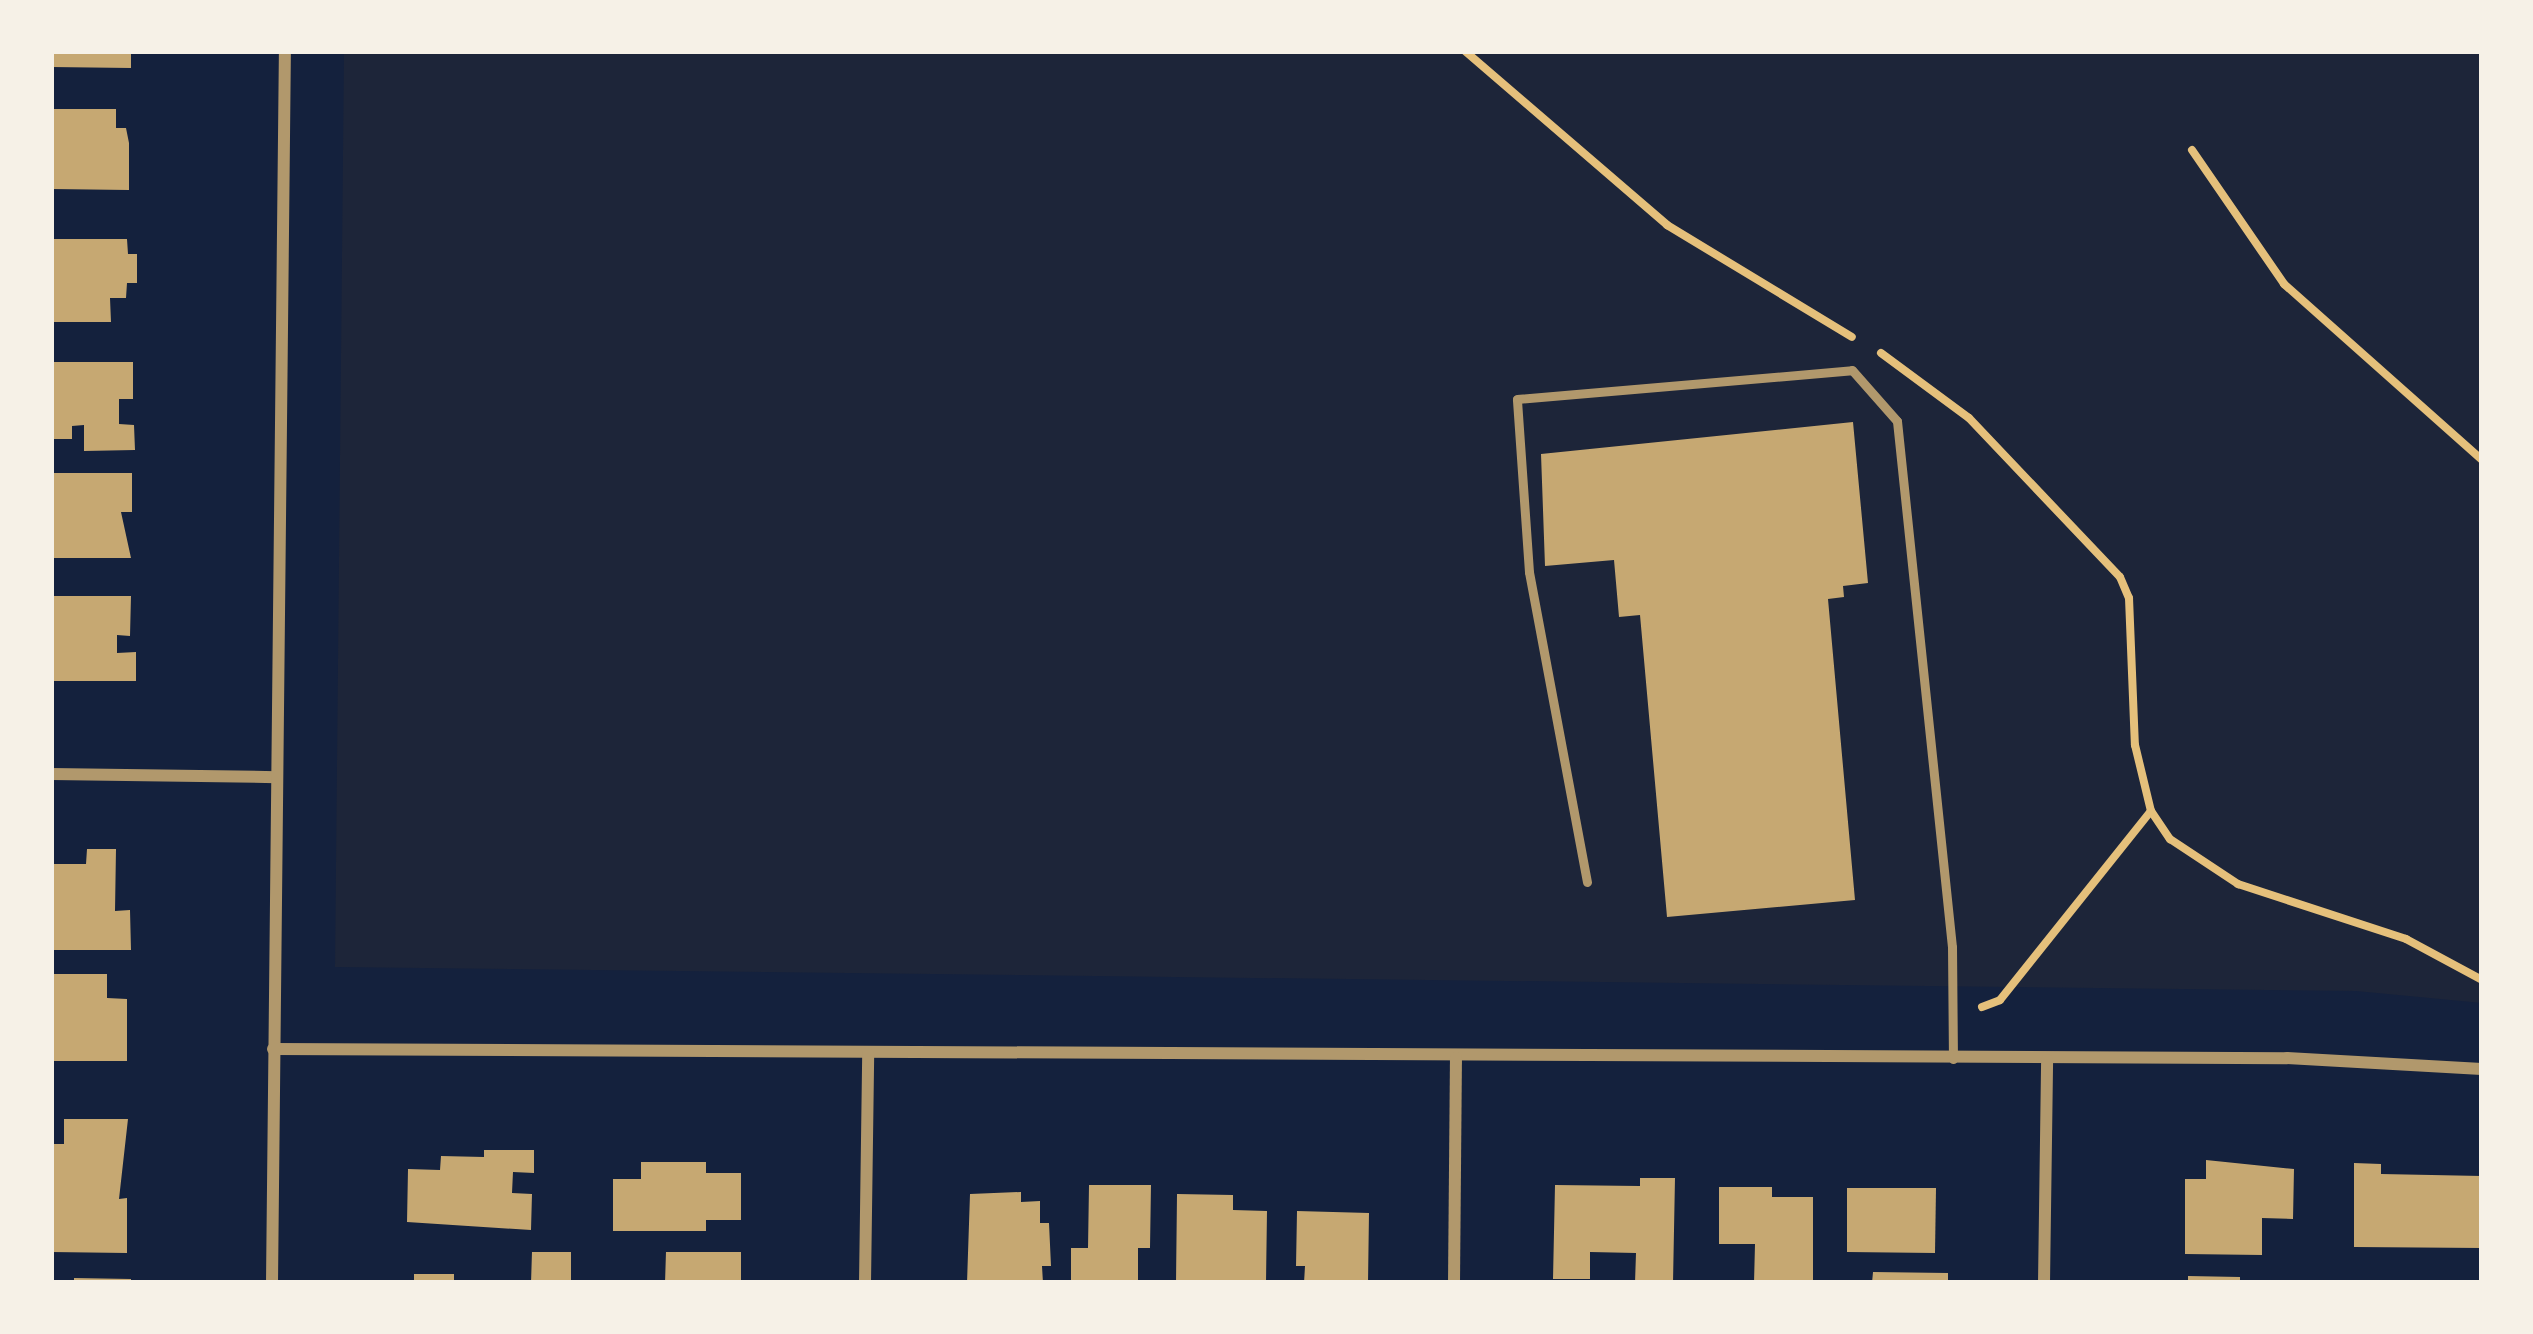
<!DOCTYPE html>
<style>
body{margin:0}
#map{position:relative;width:2533px;height:1334px;overflow:hidden;background:#14213d;font-family:"Roboto Condensed",sans-serif}
div>[style]{position:absolute}
.green>*{inset:0;background:#1d2539}
.building>*{inset:0;background:#c6a872}
.path>*{height:8px;margin:-4px;padding:0 4px;transform-origin:4px;border-radius:4px;background:#e5c07b}
.service>*{height:9px;margin:-4.5px;padding:0 4.5px;transform-origin:4.5px;border-radius:4.5px;background:#b1986c}
.minor>*{height:12px;margin:-6px;padding:0 6px;transform-origin:6px;border-radius:6px;background:#b1986c}
span{translate:-50% -50%;white-space:nowrap;text-align:center;line-height:1.15;-webkit-text-stroke:9px #f6f1e7;paint-order:stroke}
.frame{position:absolute;inset:0;border:54px solid #f6f1e7;pointer-events:none}
</style>
<div id="map">
<div class="green">
<div style="clip-path:polygon(344px 51px,2482px 51px,2482px 1003px,2356px 991px,335px 967px)"></div>
</div>
<div class="building">
<div style="clip-path:polygon(51px 51px,131px 51px,131px 68px,51px 67px)"></div>
<div style="clip-path:polygon(51px 109px,116px 109px,116px 128px,126px 128px,129px 143px,129px 190px,51px 189px)"></div>
<div style="clip-path:polygon(51px 239px,127px 239px,128px 254px,137px 254px,137px 283px,127px 283px,126px 298px,110px 298px,111px 322px,51px 322px)"></div>
<div style="clip-path:polygon(51px 362px,133px 362px,133px 399px,119px 399px,119px 424px,134px 425px,135px 450px,84px 451px,84px 425px,72px 426px,72px 439px,51px 439px)"></div>
<div style="clip-path:polygon(1853px 422px,1868px 583px,1843px 586px,1844px 597px,1828px 599px,1855px 900px,1667px 917px,1640px 615px,1619px 617px,1614px 560px,1545px 566px,1541px 454px)"></div>
<div style="clip-path:polygon(51px 473px,132px 473px,132px 512px,121px 512px,131px 558px,51px 558px)"></div>
<div style="clip-path:polygon(51px 596px,131px 596px,130px 636px,117px 635px,117px 653px,136px 652px,136px 681px,51px 681px)"></div>
<div style="clip-path:polygon(87px 849px,116px 849px,115px 911px,130px 910px,131px 950px,51px 950px,51px 864px,86px 864px)"></div>
<div style="clip-path:polygon(51px 974px,107px 974px,107px 998px,127px 999px,127px 1061px,51px 1061px)"></div>
<div style="clip-path:polygon(64px 1119px,128px 1119px,119px 1199px,127px 1198px,127px 1253px,51px 1252px,51px 1144px,64px 1144px)"></div>
<div style="clip-path:polygon(484px 1150px,534px 1150px,534px 1173px,513px 1172px,512px 1193px,532px 1194px,531px 1230px,407px 1222px,408px 1169px,440px 1170px,441px 1156px,484px 1157px)"></div>
<div style="clip-path:polygon(2206px 1160px,2294px 1169px,2293px 1219px,2262px 1218px,2262px 1255px,2185px 1254px,2185px 1179px,2206px 1179px)"></div>
<div style="clip-path:polygon(641px 1162px,706px 1162px,706px 1173px,741px 1173px,741px 1220px,706px 1220px,706px 1231px,613px 1231px,613px 1179px,641px 1179px)"></div>
<div style="clip-path:polygon(2354px 1163px,2381px 1164px,2381px 1174px,2482px 1176px,2482px 1248px,2354px 1247px)"></div>
<div style="clip-path:polygon(1640px 1178px,1675px 1178px,1673px 1283px,1635px 1283px,1636px 1253px,1590px 1252px,1590px 1279px,1553px 1279px,1555px 1185px,1640px 1186px)"></div>
<div style="clip-path:polygon(1089px 1185px,1151px 1185px,1150px 1248px,1138px 1248px,1138px 1283px,1071px 1283px,1071px 1248px,1088px 1248px)"></div>
<div style="clip-path:polygon(1719px 1187px,1772px 1187px,1772px 1197px,1813px 1197px,1813px 1283px,1754px 1283px,1755px 1244px,1719px 1244px)"></div>
<div style="clip-path:polygon(1847px 1188px,1936px 1188px,1935px 1253px,1847px 1252px)"></div>
<div style="clip-path:polygon(1021px 1192px,1021px 1202px,1040px 1201px,1040px 1223px,1049px 1223px,1051px 1266px,1042px 1266px,1043px 1283px,967px 1283px,970px 1194px)"></div>
<div style="clip-path:polygon(1177px 1194px,1233px 1195px,1233px 1210px,1267px 1211px,1266px 1283px,1176px 1283px)"></div>
<div style="clip-path:polygon(1297px 1211px,1369px 1213px,1368px 1283px,1304px 1283px,1305px 1266px,1296px 1266px)"></div>
<div style="clip-path:polygon(532px 1252px,571px 1252px,571px 1283px,531px 1283px)"></div>
<div style="clip-path:polygon(666px 1252px,741px 1252px,741px 1283px,665px 1283px)"></div>
<div style="clip-path:polygon(1873px 1272px,1948px 1273px,1948px 1283px,1872px 1283px)"></div>
<div style="clip-path:polygon(414px 1274px,454px 1274px,454px 1283px,414px 1283px)"></div>
<div style="clip-path:polygon(2188px 1276px,2240px 1277px,2240px 1283px,2188px 1283px)"></div>
<div style="clip-path:polygon(74px 1278px,131px 1279px,131px 1283px,74px 1283px)"></div>
</div>
<div class="path">
<div style="left:1465px;top:51px;width:267px;rotate:40.7deg"></div>
<div style="left:1667px;top:225px;width:216px;rotate:31.2deg"></div>
<div style="left:2192px;top:150px;width:163px;rotate:55.5deg"></div>
<div style="left:2284px;top:284px;width:265px;rotate:41.6deg"></div>
<div style="left:1881px;top:353px;width:109px;rotate:36.5deg"></div>
<div style="left:1969px;top:418px;width:219px;rotate:46.5deg"></div>
<div style="left:2120px;top:577px;width:23px;rotate:67deg"></div>
<div style="left:2129px;top:598px;width:147px;rotate:87.7deg"></div>
<div style="left:2135px;top:745px;width:68px;rotate:76.4deg"></div>
<div style="left:2151px;top:811px;width:34px;rotate:56deg"></div>
<div style="left:2170px;top:839px;width:82px;rotate:33.5deg"></div>
<div style="left:2238px;top:884px;width:177px;rotate:18.1deg"></div>
<div style="left:2406px;top:939px;width:86px;rotate:28.3deg"></div>
<div style="left:1982px;top:1007px;width:19px;rotate:-21deg"></div>
<div style="left:2000px;top:1000px;width:242px;rotate:-51.4deg"></div>
</div>
<div class="service">
<div style="left:1587px;top:882px;width:315px;rotate:-100.6deg"></div>
<div style="left:1529px;top:572px;width:173px;rotate:-94deg"></div>
<div style="left:1517px;top:399px;width:336px;rotate:-4.9deg"></div>
<div style="left:1852px;top:370px;width:68px;rotate:48.6deg"></div>
<div style="left:1897px;top:421px;width:529px;rotate:84.03deg"></div>
<div style="left:1952px;top:947px;width:112px;rotate:89.5deg"></div>
</div>
<div class="minor">
<div style="left:51px;top:774px;width:226px;rotate:0.8deg"></div>
<div style="left:273px;top:1049px;width:2014px;rotate:0.26deg"></div>
<div style="left:2287px;top:1058px;width:195px;rotate:3.2deg"></div>
<div style="left:272px;top:1283px;width:1232px;rotate:-89.4deg"></div>
<div style="left:865px;top:1283px;width:229px;rotate:-89.2deg"></div>
<div style="left:1454px;top:1283px;width:225px;rotate:-89.5deg"></div>
<div style="left:2044px;top:1283px;width:223px;rotate:-89.2deg"></div>
</div>
<div class="frame"></div>
</div>
